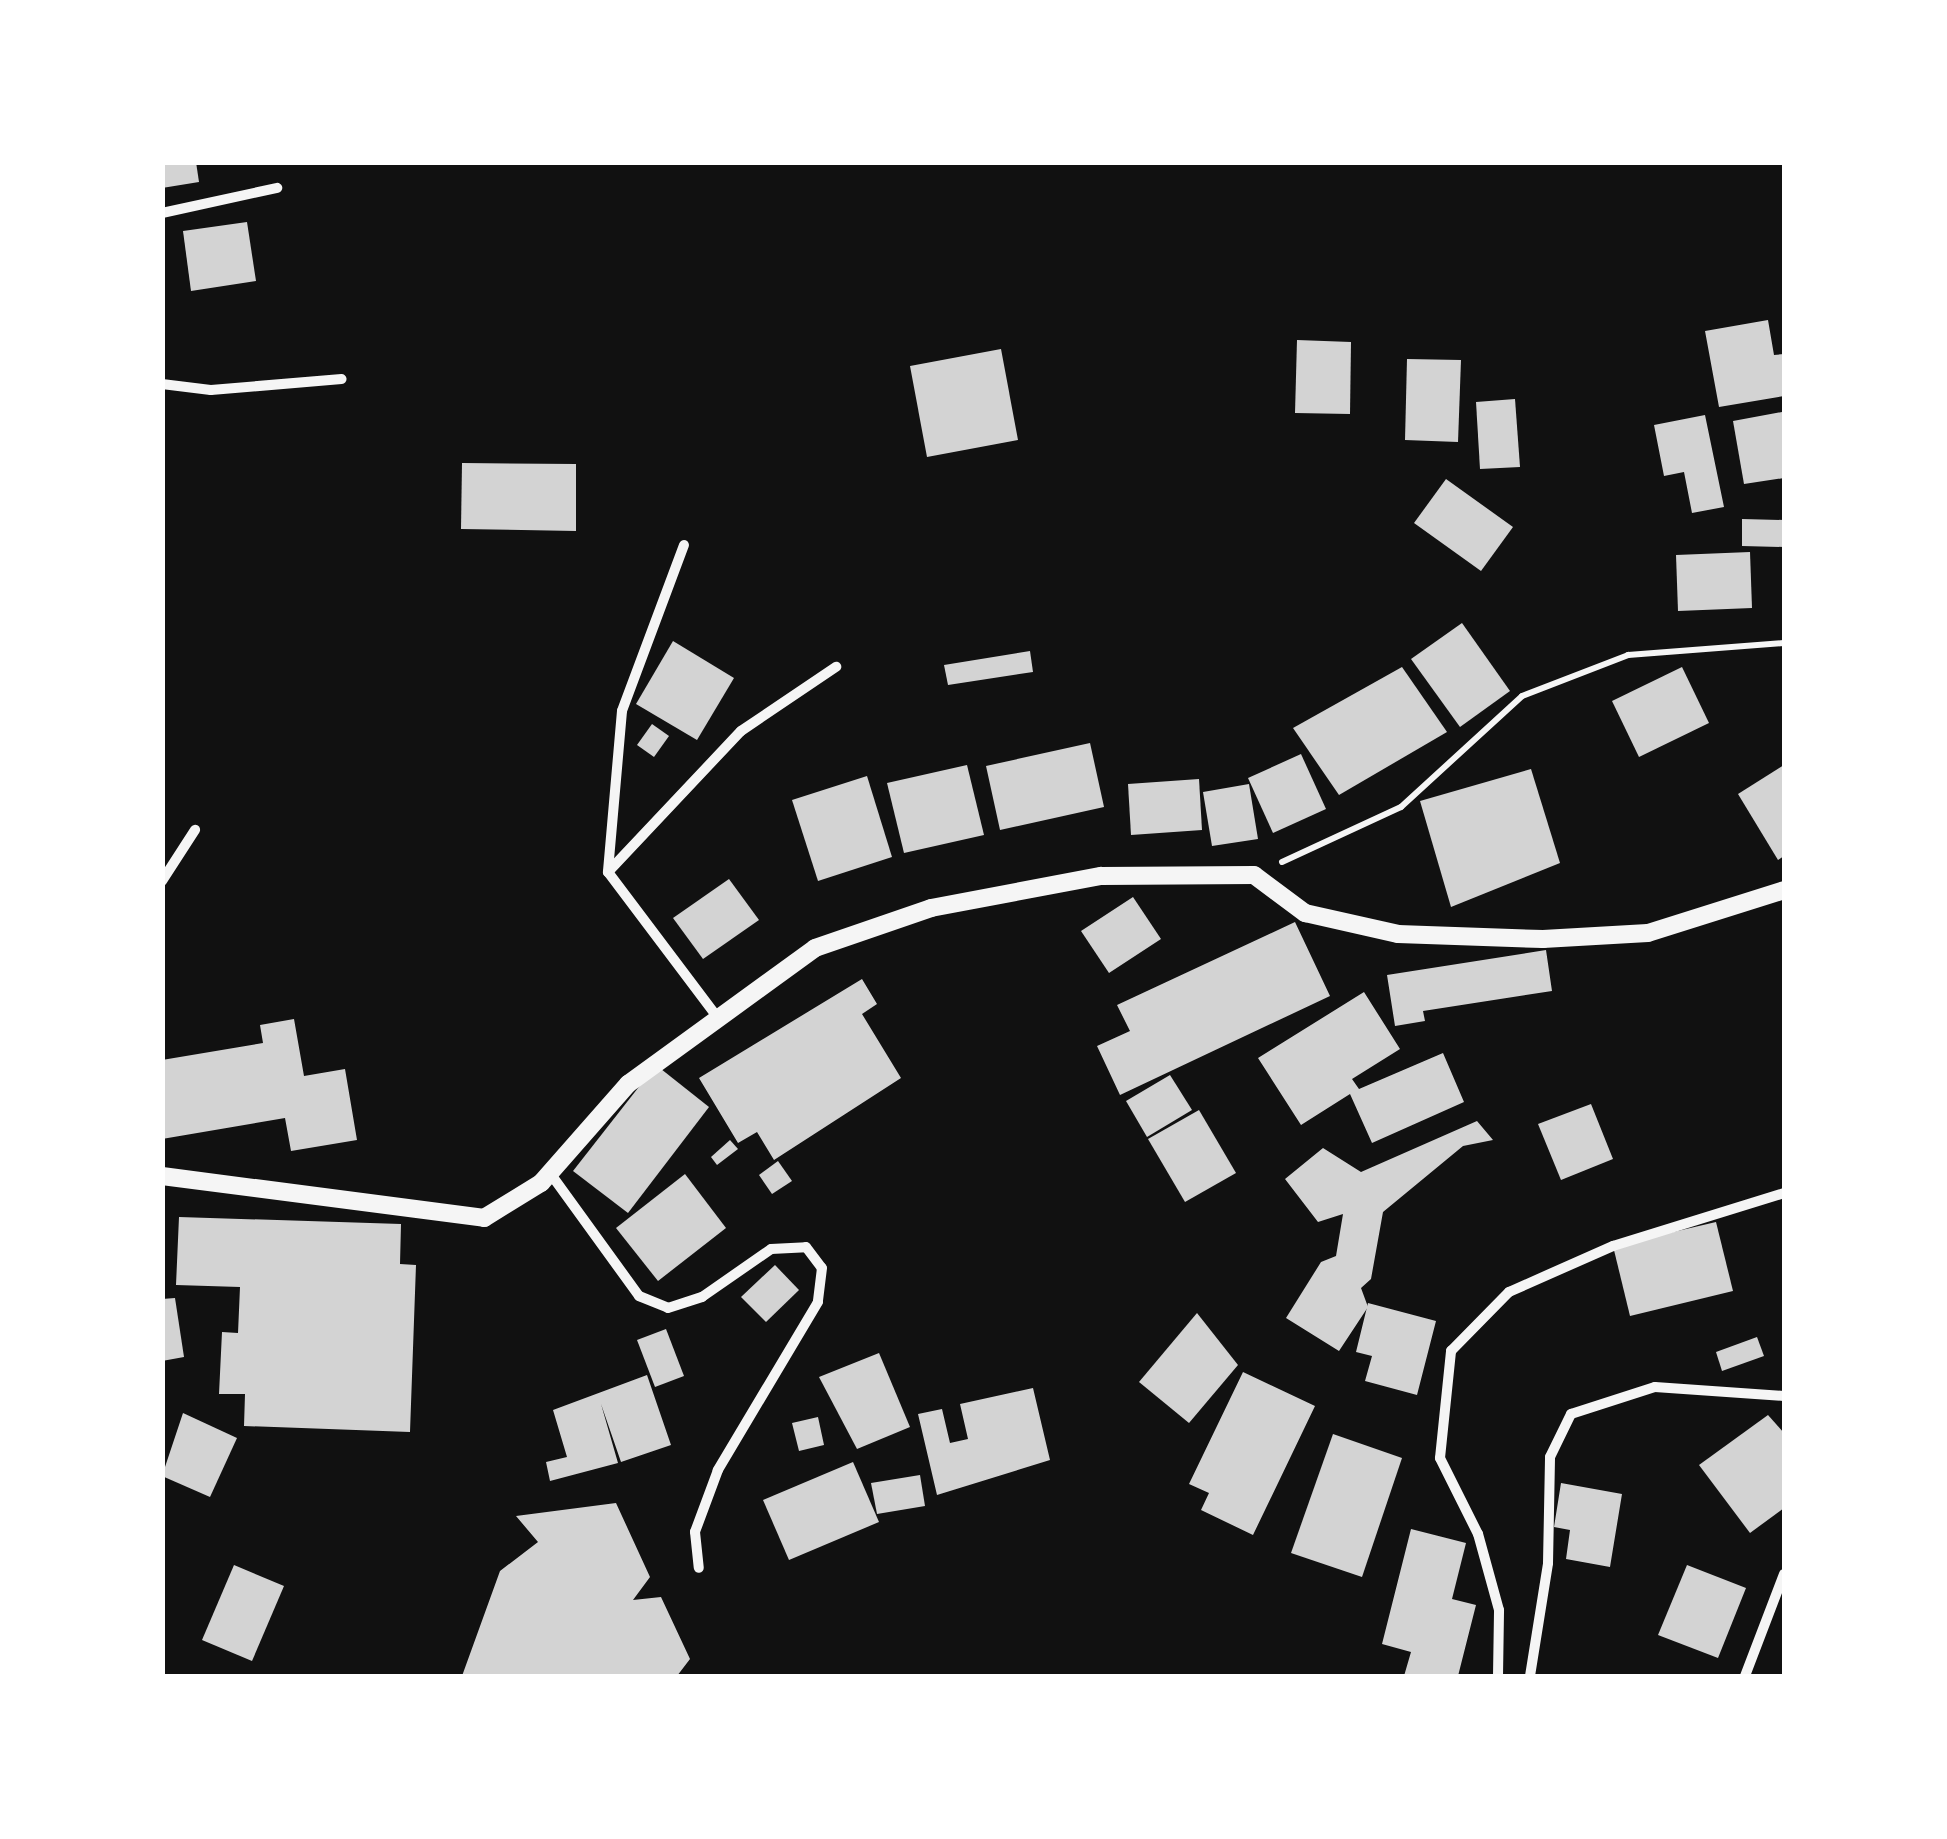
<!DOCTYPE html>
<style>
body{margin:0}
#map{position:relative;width:1947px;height:1839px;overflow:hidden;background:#111;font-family:Jost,sans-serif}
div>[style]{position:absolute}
.building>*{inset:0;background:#d3d3d3}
.path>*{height:6px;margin:-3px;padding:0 3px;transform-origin:3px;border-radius:3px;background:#f5f5f5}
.minor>*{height:10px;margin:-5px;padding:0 5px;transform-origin:5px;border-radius:5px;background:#f5f5f5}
.tertiary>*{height:18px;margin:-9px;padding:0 9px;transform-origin:9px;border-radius:9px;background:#f5f5f5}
span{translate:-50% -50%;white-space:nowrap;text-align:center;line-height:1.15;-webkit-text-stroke:8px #fff;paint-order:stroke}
.frame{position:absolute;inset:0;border:165px solid #fff;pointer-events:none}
</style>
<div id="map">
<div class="building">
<div style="clip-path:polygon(162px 162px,196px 162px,199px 182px,162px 188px)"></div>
<div style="clip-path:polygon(247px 222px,256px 281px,191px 291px,183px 231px)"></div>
<div style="clip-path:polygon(1768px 320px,1774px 355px,1784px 354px,1784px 396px,1719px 407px,1705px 331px)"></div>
<div style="clip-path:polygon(1297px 340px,1351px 342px,1350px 414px,1295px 413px)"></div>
<div style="clip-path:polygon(1001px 349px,1018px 440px,927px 457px,910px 366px)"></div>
<div style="clip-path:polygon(1407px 359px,1461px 360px,1458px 442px,1405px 440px)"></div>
<div style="clip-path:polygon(1515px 399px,1520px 467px,1480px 469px,1476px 402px)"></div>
<div style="clip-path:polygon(1782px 412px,1784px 478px,1744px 484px,1733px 421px)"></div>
<div style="clip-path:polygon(1705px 415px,1724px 507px,1692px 513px,1684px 472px,1664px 476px,1654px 425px)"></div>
<div style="clip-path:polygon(462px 463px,576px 464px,576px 531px,461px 529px)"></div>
<div style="clip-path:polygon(1446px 479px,1513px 527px,1481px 571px,1414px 523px)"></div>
<div style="clip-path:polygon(1742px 519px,1784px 520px,1784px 547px,1742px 546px)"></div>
<div style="clip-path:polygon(1750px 552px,1752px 608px,1678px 611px,1676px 555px)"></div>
<div style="clip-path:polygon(1462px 623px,1510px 691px,1460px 727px,1411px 659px)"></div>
<div style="clip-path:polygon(673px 641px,734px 678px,697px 740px,636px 704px)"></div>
<div style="clip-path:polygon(1030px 651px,1033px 672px,948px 685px,944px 665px)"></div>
<div style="clip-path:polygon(1402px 667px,1447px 732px,1339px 795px,1293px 728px)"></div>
<div style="clip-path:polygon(1682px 667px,1709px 723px,1639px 757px,1612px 701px)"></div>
<div style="clip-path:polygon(652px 724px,669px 736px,654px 757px,637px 745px)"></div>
<div style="clip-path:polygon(1090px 743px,1104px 807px,1000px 830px,986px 766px)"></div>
<div style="clip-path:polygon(1301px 754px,1326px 809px,1273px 833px,1248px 778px)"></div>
<div style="clip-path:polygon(967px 765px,984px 835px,904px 853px,887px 783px)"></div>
<div style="clip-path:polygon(1784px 765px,1784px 856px,1778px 860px,1738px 794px)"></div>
<div style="clip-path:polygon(1531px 769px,1560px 863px,1451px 907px,1420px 801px)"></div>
<div style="clip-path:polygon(867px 776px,892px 857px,818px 881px,792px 800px)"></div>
<div style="clip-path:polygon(1199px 779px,1202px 830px,1131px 835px,1128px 784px)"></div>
<div style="clip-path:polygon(1249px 784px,1258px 839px,1212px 846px,1203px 792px)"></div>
<div style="clip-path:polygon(729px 879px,759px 920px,703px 959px,673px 918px)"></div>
<div style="clip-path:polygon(1133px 897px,1161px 939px,1109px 973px,1081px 931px)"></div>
<div style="clip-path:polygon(1295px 922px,1330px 996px,1120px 1095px,1097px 1046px,1130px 1031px,1117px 1005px)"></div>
<div style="clip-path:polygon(1546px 950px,1552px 991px,1423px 1011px,1425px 1021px,1395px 1026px,1387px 975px)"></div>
<div style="clip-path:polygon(862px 979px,877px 1004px,862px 1014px,901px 1078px,774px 1160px,757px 1132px,738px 1143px,699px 1078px)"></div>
<div style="clip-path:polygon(1364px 992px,1400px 1049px,1352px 1079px,1359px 1089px,1443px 1053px,1464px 1102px,1372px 1143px,1350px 1094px,1301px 1125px,1258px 1058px)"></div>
<div style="clip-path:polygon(294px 1019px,304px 1076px,345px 1069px,357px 1140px,291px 1151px,285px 1118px,162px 1139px,162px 1060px,263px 1043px,260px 1025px)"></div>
<div style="clip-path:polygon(656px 1065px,709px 1107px,628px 1213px,573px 1171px)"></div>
<div style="clip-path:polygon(1170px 1075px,1192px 1110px,1147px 1137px,1126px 1101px)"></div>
<div style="clip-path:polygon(1591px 1104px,1613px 1159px,1561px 1180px,1538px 1124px)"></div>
<div style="clip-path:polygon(1199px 1110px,1236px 1173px,1185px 1202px,1148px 1139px)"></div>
<div style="clip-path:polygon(1477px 1121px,1493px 1140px,1463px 1146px,1383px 1212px,1371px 1279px,1361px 1288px,1368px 1307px,1339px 1351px,1286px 1318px,1321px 1262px,1336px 1256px,1343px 1214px,1318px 1222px,1285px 1179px,1323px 1148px,1361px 1172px)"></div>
<div style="clip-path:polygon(730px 1140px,738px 1149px,717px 1165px,711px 1157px)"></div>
<div style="clip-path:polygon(778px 1161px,792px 1181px,772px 1194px,759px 1175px)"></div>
<div style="clip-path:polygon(685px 1174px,726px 1228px,658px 1281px,616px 1228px)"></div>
<div style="clip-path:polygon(179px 1217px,401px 1224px,400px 1264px,416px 1265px,410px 1432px,244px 1426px,245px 1394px,219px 1394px,222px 1332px,238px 1333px,240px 1287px,176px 1285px)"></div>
<div style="clip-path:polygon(1716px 1222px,1733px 1291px,1630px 1316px,1613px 1246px)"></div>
<div style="clip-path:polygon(775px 1265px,799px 1290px,766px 1322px,741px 1297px)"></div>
<div style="clip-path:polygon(175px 1298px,184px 1357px,162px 1361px,162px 1299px)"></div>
<div style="clip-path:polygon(1368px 1303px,1436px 1321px,1417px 1395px,1365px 1381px,1372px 1356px,1356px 1352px)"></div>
<div style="clip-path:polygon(1197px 1313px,1238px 1365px,1189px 1423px,1139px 1382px)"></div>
<div style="clip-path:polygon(666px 1329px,684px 1376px,655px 1387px,637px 1340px)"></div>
<div style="clip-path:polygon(1757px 1337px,1764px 1356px,1722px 1371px,1716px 1352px)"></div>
<div style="clip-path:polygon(879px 1353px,910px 1427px,857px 1449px,819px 1377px)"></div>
<div style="clip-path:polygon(1243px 1372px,1315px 1406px,1253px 1535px,1201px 1510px,1209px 1493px,1189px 1484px)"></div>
<div style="clip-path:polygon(647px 1375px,671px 1445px,621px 1462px,601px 1404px,618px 1463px,550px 1481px,546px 1462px,567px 1457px,553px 1410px)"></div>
<div style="clip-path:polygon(1033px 1388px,1050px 1460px,937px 1495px,918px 1414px,942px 1409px,950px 1443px,968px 1439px,960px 1404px)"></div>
<div style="clip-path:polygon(183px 1413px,237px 1438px,210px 1497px,162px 1476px)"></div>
<div style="clip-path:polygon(1768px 1415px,1784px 1433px,1784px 1508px,1750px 1533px,1699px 1465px)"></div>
<div style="clip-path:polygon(818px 1417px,824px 1445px,799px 1451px,792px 1423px)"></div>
<div style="clip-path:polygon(1333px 1434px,1402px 1458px,1362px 1577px,1291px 1553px)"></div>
<div style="clip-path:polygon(853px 1462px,879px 1522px,789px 1560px,763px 1500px)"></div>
<div style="clip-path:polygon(920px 1475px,925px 1506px,877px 1514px,871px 1483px)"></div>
<div style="clip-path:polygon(1561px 1483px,1622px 1494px,1610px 1567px,1566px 1559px,1570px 1530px,1554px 1527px)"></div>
<div style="clip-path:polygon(616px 1503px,650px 1577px,633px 1600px,661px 1597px,690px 1659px,677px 1676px,462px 1676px,500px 1571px,538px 1542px,516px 1516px)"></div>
<div style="clip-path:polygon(1411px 1529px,1466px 1543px,1452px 1599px,1476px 1605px,1458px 1676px,1404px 1676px,1411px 1652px,1382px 1644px)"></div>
<div style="clip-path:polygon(234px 1565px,284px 1586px,252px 1661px,202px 1640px)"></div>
<div style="clip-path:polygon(1687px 1565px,1746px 1588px,1718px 1658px,1658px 1635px)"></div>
</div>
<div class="path">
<div style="left:1282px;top:862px;width:131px;rotate:-24.8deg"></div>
<div style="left:1401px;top:807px;width:164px;rotate:-42.5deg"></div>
<div style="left:1522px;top:696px;width:114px;rotate:-21.1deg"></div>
<div style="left:1628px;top:655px;width:156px;rotate:-4.4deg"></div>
</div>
<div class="minor">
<div style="left:162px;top:213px;width:118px;rotate:-12.3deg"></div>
<div style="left:162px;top:384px;width:49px;rotate:7deg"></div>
<div style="left:211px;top:390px;width:131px;rotate:-4.8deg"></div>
<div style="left:684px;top:545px;width:177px;rotate:110.5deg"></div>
<div style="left:622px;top:711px;width:162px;rotate:95deg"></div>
<div style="left:608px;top:872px;width:183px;rotate:53deg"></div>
<div style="left:609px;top:871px;width:192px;rotate:-46.7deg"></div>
<div style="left:741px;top:731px;width:115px;rotate:-34deg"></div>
<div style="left:162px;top:881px;width:61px;rotate:-57.1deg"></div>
<div style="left:550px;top:1173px;width:152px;rotate:54.1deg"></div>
<div style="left:639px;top:1296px;width:31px;rotate:22deg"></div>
<div style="left:668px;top:1308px;width:36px;rotate:-18deg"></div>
<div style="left:702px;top:1297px;width:84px;rotate:-34.8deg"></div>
<div style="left:771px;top:1249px;width:35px;rotate:-3deg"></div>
<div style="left:806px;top:1247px;width:26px;rotate:53deg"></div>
<div style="left:822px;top:1268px;width:34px;rotate:97deg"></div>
<div style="left:818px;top:1302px;width:196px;rotate:120.8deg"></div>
<div style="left:718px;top:1470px;width:66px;rotate:110.4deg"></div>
<div style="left:695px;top:1532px;width:36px;rotate:84deg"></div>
<div style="left:1498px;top:1676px;width:66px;rotate:-89.1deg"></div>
<div style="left:1499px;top:1610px;width:79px;rotate:-105.4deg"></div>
<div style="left:1478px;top:1534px;width:85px;rotate:-116.6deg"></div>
<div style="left:1440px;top:1458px;width:108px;rotate:-84.1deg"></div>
<div style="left:1451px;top:1351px;width:83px;rotate:-45.5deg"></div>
<div style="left:1509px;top:1292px;width:114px;rotate:-23.9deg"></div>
<div style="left:1613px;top:1246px;width:179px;rotate:-17.2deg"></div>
<div style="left:1530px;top:1676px;width:114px;rotate:-80.9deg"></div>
<div style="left:1548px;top:1563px;width:106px;rotate:-88.9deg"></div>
<div style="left:1550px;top:1457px;width:48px;rotate:-64deg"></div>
<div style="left:1571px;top:1414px;width:88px;rotate:-17.8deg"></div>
<div style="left:1655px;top:1387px;width:129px;rotate:4deg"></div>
<div style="left:1745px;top:1676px;width:109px;rotate:-69.1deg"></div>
</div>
<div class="tertiary">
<div style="left:162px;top:1176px;width:325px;rotate:7.4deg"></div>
<div style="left:484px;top:1218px;width:67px;rotate:-31.6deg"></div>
<div style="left:541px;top:1183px;width:132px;rotate:-48.7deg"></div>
<div style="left:628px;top:1084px;width:231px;rotate:-36deg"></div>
<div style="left:815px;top:948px;width:123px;rotate:-19deg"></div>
<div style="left:931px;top:908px;width:173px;rotate:-10.7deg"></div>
<div style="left:1101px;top:876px;width:153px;rotate:-0.4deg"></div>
<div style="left:1254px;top:875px;width:64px;rotate:36.7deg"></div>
<div style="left:1305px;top:913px;width:95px;rotate:12.7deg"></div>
<div style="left:1398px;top:934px;width:145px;rotate:2deg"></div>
<div style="left:1543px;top:939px;width:105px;rotate:-3.3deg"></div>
<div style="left:1648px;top:933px;width:143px;rotate:-17.5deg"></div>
</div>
<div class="frame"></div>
</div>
